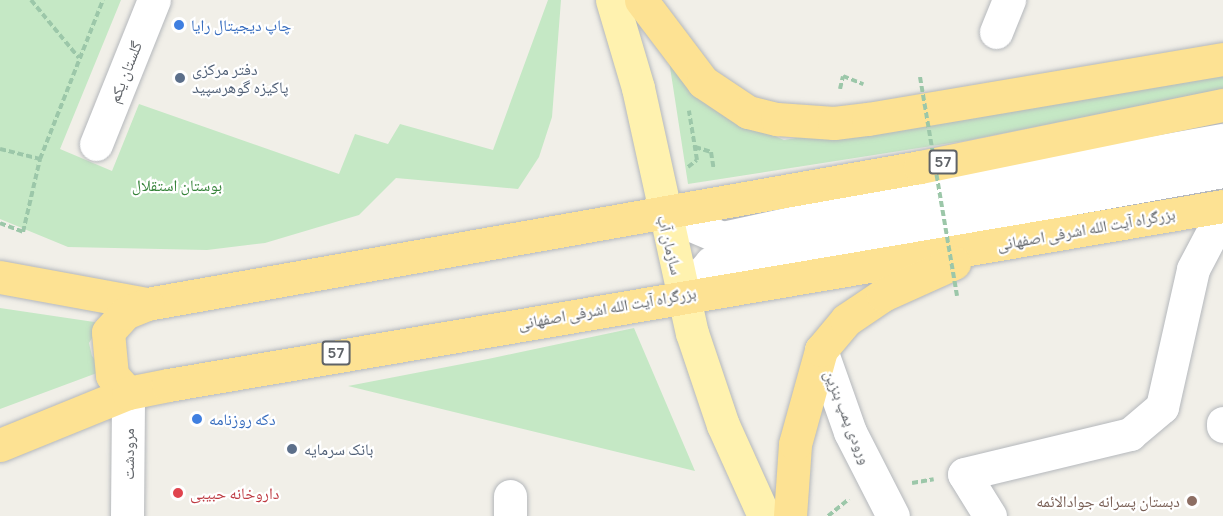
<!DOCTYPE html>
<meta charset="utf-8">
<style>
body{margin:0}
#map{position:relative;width:1223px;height:516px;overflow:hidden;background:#f1efe8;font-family:Manrope,"Noto Naskh Arabic",sans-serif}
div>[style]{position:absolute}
.green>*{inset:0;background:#c5e8c5}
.path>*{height:4px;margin-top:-2px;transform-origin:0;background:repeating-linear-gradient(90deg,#9cc7a9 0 6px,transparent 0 9px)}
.roads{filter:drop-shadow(0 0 2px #b5b8bc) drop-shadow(0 0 2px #b5b8bc)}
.minor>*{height:33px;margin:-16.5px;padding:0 16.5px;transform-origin:16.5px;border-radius:16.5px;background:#fff}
.major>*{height:33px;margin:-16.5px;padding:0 16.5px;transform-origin:16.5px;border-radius:16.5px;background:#fff2af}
.highway>*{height:33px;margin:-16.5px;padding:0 16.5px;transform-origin:16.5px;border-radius:16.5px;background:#fde293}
.path-bridge>*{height:4px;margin-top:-2px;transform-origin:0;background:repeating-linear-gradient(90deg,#9cc7a9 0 6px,transparent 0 9px)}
.dots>*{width:16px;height:16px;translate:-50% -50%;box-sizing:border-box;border:3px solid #fff;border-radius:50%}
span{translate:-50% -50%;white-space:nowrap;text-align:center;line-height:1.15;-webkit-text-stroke:4.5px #fff;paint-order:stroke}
.shield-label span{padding:2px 4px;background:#fff;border:2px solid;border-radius:4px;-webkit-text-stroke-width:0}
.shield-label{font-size:15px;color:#5f6368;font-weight:700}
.shop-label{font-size:16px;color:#366cbe}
.left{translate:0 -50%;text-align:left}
.service-label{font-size:16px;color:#4e5e75}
.street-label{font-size:16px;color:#5f6368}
.park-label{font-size:16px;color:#348238}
.health-label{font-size:16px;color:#be3a42}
.education-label{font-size:16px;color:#785e54}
.right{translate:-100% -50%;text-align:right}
</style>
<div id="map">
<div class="green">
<div style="clip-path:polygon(0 0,121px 0,60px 149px,112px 171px,139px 104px,339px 174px,355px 134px,388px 144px,400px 124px,493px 150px,548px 0,561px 0,552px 117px,539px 157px,518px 189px,396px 178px,359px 215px,265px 243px,207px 250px,68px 247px,0 219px)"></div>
<div style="clip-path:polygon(668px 54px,728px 116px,784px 140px,1223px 66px,1223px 89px,970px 140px,688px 184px)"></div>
<div style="clip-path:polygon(0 308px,101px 323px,89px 343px,92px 356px,105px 370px,0 409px)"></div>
<div style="clip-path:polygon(634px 328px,695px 471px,348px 386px,488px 359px)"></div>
</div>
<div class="path">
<div style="left:31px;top:0;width:75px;rotate:50.4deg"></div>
<div style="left:840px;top:89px;width:13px;rotate:-77deg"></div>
<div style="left:843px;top:76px;width:22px;rotate:22deg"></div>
<div style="left:695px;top:147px;width:17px;rotate:17deg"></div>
<div style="left:711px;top:152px;width:18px;rotate:81deg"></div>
<div style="left:0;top:149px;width:41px;rotate:14deg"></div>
<div style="left:40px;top:159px;width:171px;rotate:-68.4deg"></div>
<div style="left:688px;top:167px;width:11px;rotate:-38deg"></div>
<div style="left:697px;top:160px;width:50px;rotate:-99.3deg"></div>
<div style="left:0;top:223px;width:25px;rotate:21deg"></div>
<div style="left:23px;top:232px;width:75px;rotate:-76.9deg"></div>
<div style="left:912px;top:483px;width:22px;rotate:-10deg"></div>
<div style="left:828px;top:516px;width:27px;rotate:-39deg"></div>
</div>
<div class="roads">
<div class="minor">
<div style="left:996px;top:32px;width:35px;rotate:-68deg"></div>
<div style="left:96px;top:144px;width:155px;rotate:-68.1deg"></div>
<div style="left:661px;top:212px;width:66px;rotate:23.1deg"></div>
<div style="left:722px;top:238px;width:230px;rotate:-12.3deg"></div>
<div style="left:947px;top:189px;width:280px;rotate:-10.1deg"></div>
<div style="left:682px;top:296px;width:44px;rotate:-48.7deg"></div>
<div style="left:711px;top:263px;width:520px;rotate:-10.19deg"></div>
<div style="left:821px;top:350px;width:87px;rotate:70.5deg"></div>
<div style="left:850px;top:432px;width:94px;rotate:62.9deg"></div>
<div style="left:1223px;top:423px;width:3px;rotate:90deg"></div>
<div style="left:127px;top:516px;width:123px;rotate:-89.5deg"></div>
<div style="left:510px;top:516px;width:20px;rotate:-90deg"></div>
<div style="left:990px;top:516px;width:49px;rotate:-121.8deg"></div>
<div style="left:964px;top:474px;width:171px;rotate:-13.5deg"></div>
<div style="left:1130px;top:434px;width:42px;rotate:-40.2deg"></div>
<div style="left:1162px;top:407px;width:141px;rotate:-77.3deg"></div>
<div style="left:1193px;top:269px;width:64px;rotate:-62.2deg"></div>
</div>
<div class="major">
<div style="left:612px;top:0;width:92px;rotate:73.5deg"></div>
<div style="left:638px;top:88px;width:251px;rotate:77.6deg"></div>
<div style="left:692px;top:333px;width:97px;rotate:71.4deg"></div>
<div style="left:723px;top:425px;width:100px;rotate:65.7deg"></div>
</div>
<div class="highway">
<div style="left:641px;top:0;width:103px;rotate:52.9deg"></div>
<div style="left:703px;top:82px;width:54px;rotate:33.7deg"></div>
<div style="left:748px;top:112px;width:30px;rotate:14deg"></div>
<div style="left:777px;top:119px;width:57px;rotate:4deg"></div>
<div style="left:834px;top:123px;width:34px;rotate:-7deg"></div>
<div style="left:868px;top:119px;width:360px;rotate:-9.6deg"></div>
<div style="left:0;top:277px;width:149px;rotate:10.4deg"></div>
<div style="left:147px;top:304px;width:785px;rotate:-10.05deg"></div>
<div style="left:920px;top:167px;width:309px;rotate:-11.6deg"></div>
<div style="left:128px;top:393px;width:24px;rotate:-132deg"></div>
<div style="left:112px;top:375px;width:43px;rotate:-95.3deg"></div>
<div style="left:108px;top:332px;width:25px;rotate:-48deg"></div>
<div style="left:125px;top:313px;width:24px;rotate:-22deg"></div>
<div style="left:0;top:445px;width:138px;rotate:-22.1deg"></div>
<div style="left:128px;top:393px;width:41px;rotate:-11.3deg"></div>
<div style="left:168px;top:385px;width:1070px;rotate:-9.63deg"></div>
<div style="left:790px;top:516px;width:72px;rotate:-86deg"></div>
<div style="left:795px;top:444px;width:98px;rotate:-74.5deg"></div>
<div style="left:821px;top:350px;width:39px;rotate:-50deg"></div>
<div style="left:846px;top:320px;width:45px;rotate:-34deg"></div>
<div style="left:883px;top:295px;width:78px;rotate:-24.3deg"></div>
</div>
</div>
<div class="path-bridge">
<div style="left:920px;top:77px;width:222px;rotate:80.4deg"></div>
</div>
<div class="dots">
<div style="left:179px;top:25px;background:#3f7fe0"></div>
<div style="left:180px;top:78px;background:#5c6f8a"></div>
<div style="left:197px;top:419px;background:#3f7fe0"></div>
<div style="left:292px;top:449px;background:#5c6f8a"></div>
<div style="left:178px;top:493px;background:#e0444e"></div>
<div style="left:1192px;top:501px;background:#8d6e63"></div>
</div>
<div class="shield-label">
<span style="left:943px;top:162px">57</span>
<span style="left:336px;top:353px">57</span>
</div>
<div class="shop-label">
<span class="left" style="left:191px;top:25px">چاپ دیجیتال رایا</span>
<span class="left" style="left:209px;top:419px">دکه روزنامه</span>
</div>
<div class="service-label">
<span class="left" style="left:192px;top:78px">دفتر مرکزی<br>پاکیزه گوهرسپید</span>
<span class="left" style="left:304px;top:449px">بانک سرمایه</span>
</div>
<div class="street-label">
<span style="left:125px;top:72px;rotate:-68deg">گلستان یکم</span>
<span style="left:1086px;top:229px;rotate:-10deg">بزرگراه آیت الله اشرفی اصفهانی</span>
<span style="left:670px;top:245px;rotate:76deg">سازمان آب</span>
<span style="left:607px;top:308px;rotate:-10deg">بزرگراه آیت الله اشرفی اصفهانی</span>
<span style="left:848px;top:417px;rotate:68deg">ورودی پمپ بنزین</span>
<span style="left:128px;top:454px;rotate:-90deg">مرودشت</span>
</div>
<div class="park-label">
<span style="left:177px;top:185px">بوستان استقلال</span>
</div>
<div class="health-label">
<span class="left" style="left:190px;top:493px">داروخانه حبیبی</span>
</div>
<div class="education-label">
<span class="right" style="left:1180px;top:501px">دبستان پسرانه جوادالائمه</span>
</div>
</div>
